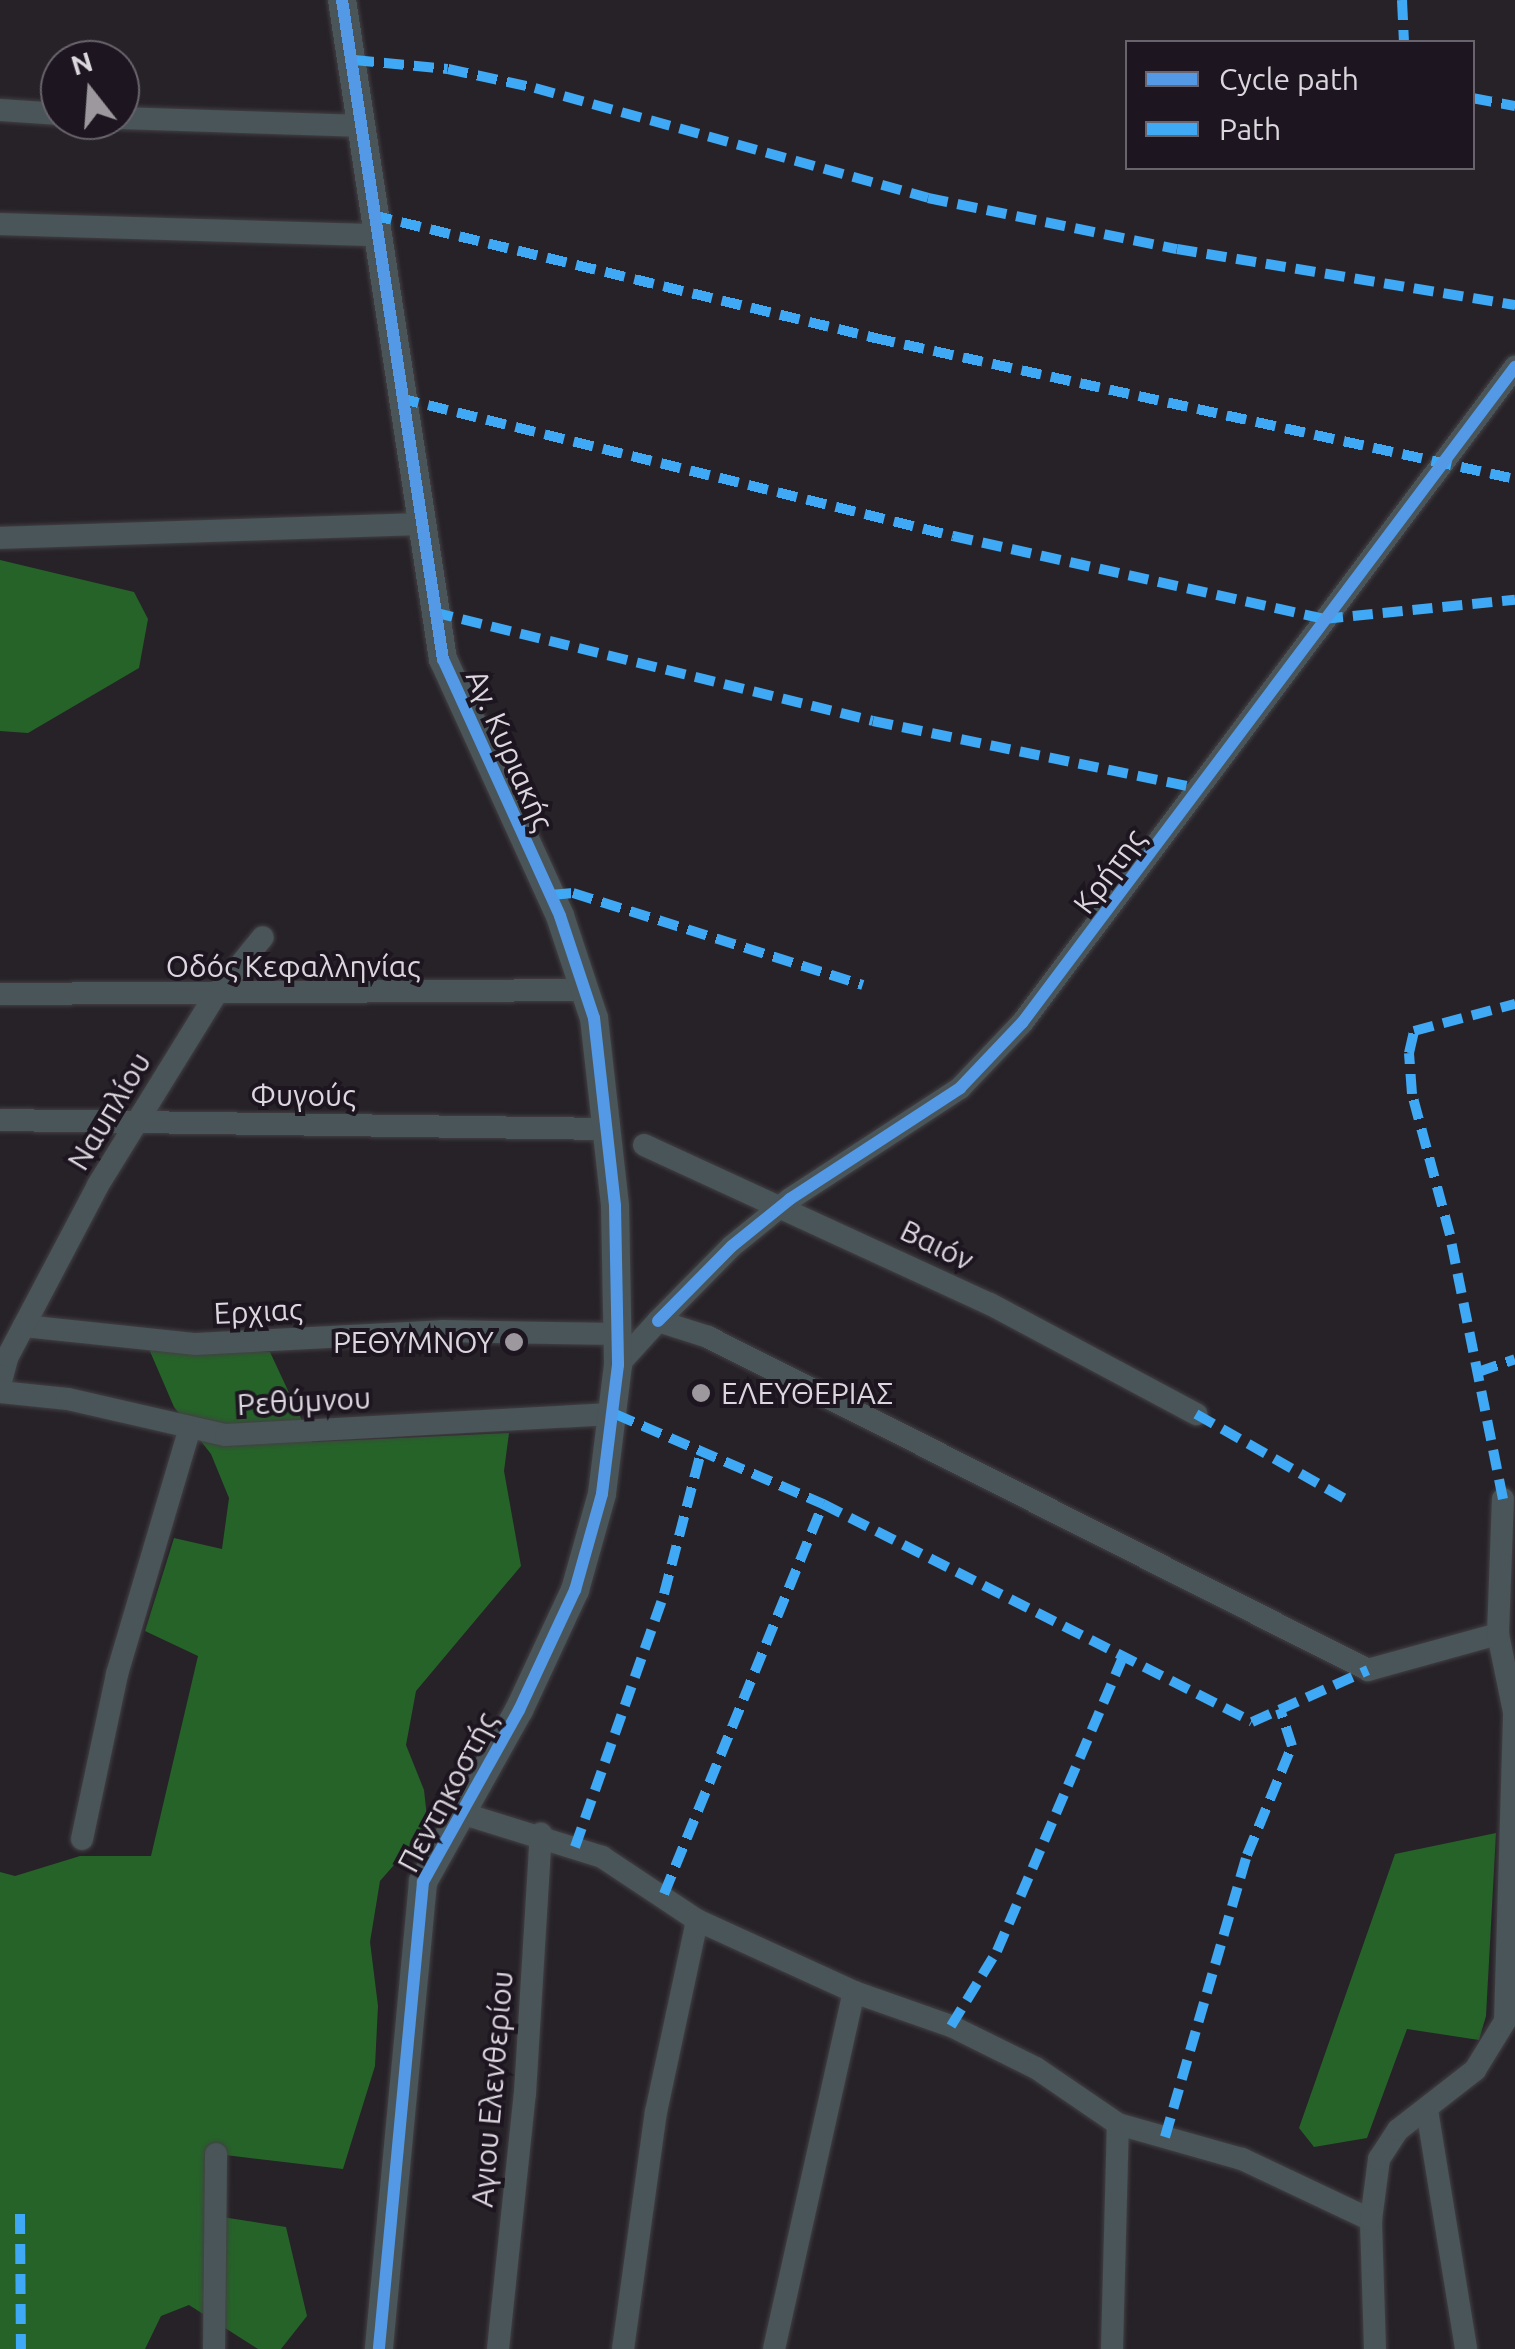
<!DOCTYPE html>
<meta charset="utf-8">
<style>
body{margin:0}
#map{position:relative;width:1515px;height:2349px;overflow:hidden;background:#262228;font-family:Ubuntu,sans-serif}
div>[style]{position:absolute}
.forest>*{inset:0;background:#266329}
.roads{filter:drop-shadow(0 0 2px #434044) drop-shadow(0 0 2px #434044)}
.minor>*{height:22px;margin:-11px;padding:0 11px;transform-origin:11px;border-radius:11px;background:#495558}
.tertiary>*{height:28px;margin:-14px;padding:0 14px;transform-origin:14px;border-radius:14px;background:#495558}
.quiet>*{height:10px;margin-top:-5px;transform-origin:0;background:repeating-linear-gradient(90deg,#3fa9f5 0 20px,transparent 0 30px)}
.cycleway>*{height:12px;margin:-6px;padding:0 6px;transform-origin:6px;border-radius:6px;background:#5399e6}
.dots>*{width:28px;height:28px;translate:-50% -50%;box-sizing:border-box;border:5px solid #1d1621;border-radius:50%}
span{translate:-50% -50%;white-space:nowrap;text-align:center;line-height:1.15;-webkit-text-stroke:8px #1d1621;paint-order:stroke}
.street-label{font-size:30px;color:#dcd7de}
.poi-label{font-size:30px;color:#dcd7de}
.right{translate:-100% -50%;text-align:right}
.left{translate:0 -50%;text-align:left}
.legend{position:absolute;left:1125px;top:40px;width:350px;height:130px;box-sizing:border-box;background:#1d1621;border:2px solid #69636d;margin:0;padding:12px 18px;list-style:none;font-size:30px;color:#dcd7de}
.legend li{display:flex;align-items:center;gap:20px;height:50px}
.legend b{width:50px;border:2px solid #69636d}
.north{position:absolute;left:40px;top:40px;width:100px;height:100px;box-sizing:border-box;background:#1d1621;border:2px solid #69636d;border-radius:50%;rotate:343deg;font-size:28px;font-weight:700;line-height:40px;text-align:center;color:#dcd7de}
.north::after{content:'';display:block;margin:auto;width:35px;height:45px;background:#9c989e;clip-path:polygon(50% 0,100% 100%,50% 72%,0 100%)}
</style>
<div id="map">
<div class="forest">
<div style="clip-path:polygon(0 560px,134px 592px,148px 619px,139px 668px,28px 733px,0 731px)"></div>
<div style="clip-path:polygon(149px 1349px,270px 1352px,312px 1442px,509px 1433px,504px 1471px,521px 1566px,416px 1691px,406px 1745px,424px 1790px,428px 1826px,380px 1881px,370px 1942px,378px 2006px,375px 2066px,343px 2169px,217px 2154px,209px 2215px,286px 2227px,307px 2316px,281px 2349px,258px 2349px,189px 2305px,161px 2316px,145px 2349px,0 2349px,0 1872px,15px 1876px,80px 1856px,151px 1856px,198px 1656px,145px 1631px,174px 1538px,222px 1549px,229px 1498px,211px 1454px,174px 1407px)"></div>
<div style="clip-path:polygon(1496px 1833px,1486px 2016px,1479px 2040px,1407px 2029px,1367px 2138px,1314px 2147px,1299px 2128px,1395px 1854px)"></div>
</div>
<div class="roads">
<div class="minor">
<div style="left:0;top:110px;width:60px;rotate:3.8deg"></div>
<div style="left:120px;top:118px;width:243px;rotate:1.9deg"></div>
<div style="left:0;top:224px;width:375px;rotate:1.7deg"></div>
<div style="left:0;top:538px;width:418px;rotate:-1.9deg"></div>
<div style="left:0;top:994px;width:585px;rotate:-0.39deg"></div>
<div style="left:0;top:1120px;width:607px;rotate:0.85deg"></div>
<div style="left:644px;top:1145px;width:381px;rotate:24.7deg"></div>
<div style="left:990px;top:1304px;width:234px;rotate:28.1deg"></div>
<div style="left:658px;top:1321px;width:105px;rotate:-45.4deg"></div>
<div style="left:732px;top:1246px;width:75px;rotate:-39deg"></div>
<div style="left:790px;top:1199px;width:203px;rotate:-33.1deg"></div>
<div style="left:960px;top:1088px;width:90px;rotate:-46.4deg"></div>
<div style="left:1022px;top:1023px;width:821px;rotate:-53.07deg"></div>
<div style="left:24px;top:1326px;width:173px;rotate:6deg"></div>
<div style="left:196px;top:1344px;width:246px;rotate:-3deg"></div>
<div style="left:442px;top:1331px;width:175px;rotate:1deg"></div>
<div style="left:618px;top:1365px;width:59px;rotate:-47.7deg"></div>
<div style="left:658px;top:1321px;width:52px;rotate:17.7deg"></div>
<div style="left:708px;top:1337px;width:739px;rotate:26.77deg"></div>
<div style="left:1368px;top:1670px;width:135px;rotate:-15.5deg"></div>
<div style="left:0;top:1385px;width:30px;rotate:-75deg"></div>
<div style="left:8px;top:1356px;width:193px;rotate:-62.2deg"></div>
<div style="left:98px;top:1185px;width:221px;rotate:-58.3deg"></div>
<div style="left:214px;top:997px;width:77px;rotate:-50.8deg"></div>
<div style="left:0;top:1392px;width:68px;rotate:5.9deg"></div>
<div style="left:68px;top:1399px;width:161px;rotate:12.9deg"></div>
<div style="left:225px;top:1435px;width:391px;rotate:-3.1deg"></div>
<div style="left:461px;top:1813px;width:148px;rotate:17.3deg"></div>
<div style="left:602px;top:1857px;width:114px;rotate:33.6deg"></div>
<div style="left:697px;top:1920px;width:173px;rotate:24.6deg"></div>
<div style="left:854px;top:1992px;width:103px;rotate:19.3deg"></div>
<div style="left:951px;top:2026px;width:95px;rotate:26.3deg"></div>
<div style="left:1036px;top:2068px;width:99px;rotate:34.3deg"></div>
<div style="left:1118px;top:2124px;width:129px;rotate:15.8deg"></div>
<div style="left:1242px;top:2159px;width:143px;rotate:25.3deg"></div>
<div style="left:82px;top:1839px;width:169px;rotate:-78deg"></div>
<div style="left:117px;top:1674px;width:257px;rotate:-73.5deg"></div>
<div style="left:1427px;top:2110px;width:242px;rotate:80.7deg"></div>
<div style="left:214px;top:2349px;width:195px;rotate:-89.4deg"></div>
<div style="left:498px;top:2349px;width:257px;rotate:-84deg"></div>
<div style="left:525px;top:2093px;width:260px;rotate:-86.5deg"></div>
<div style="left:623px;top:2349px;width:239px;rotate:-82.1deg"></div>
<div style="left:656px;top:2112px;width:196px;rotate:-77.9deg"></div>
<div style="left:774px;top:2349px;width:366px;rotate:-77.4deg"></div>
<div style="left:1112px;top:2349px;width:225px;rotate:-88.5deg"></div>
<div style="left:1375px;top:2349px;width:129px;rotate:-91.8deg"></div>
<div style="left:1371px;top:2220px;width:62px;rotate:-82.5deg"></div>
<div style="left:1379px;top:2159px;width:35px;rotate:-57deg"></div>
<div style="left:1398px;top:2130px;width:98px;rotate:-37.9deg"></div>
<div style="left:1475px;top:2070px;width:57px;rotate:-58.5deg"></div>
<div style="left:1505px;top:2021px;width:309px;rotate:-88.3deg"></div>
<div style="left:1514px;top:1712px;width:80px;rotate:-101.6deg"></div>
<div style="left:1498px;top:1634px;width:135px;rotate:-87.9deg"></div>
</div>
<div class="tertiary">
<div style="left:342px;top:0;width:667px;rotate:81.29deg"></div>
<div style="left:443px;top:659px;width:282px;rotate:65.5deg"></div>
<div style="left:560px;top:916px;width:108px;rotate:71.6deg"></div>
<div style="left:594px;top:1018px;width:189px;rotate:83.6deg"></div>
<div style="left:615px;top:1206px;width:159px;rotate:88.9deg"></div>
<div style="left:618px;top:1365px;width:130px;rotate:97.1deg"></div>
<div style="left:602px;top:1494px;width:100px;rotate:105.7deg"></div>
<div style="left:575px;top:1590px;width:132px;rotate:115deg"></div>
<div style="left:519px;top:1710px;width:197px;rotate:119.2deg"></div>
<div style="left:423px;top:1882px;width:469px;rotate:95.4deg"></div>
</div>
</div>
<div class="quiet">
<div style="left:1402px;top:0;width:42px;rotate:87.3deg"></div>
<div style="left:354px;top:60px;width:94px;rotate:5.5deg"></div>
<div style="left:448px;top:69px;width:89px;rotate:12.3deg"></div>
<div style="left:535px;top:88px;width:408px;rotate:15.6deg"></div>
<div style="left:928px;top:198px;width:254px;rotate:11.6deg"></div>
<div style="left:1177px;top:249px;width:343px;rotate:9.4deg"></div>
<div style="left:1472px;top:98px;width:44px;rotate:10.5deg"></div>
<div style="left:372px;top:215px;width:518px;rotate:13.74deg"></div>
<div style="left:875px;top:338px;width:655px;rotate:12.42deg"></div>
<div style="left:399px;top:398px;width:571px;rotate:13.99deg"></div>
<div style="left:953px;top:536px;width:379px;rotate:12.6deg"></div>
<div style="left:1323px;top:619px;width:193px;rotate:-5.7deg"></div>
<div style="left:433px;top:612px;width:453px;rotate:13.9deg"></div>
<div style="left:873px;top:721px;width:336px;rotate:11.7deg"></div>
<div style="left:551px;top:895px;width:22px;rotate:-5deg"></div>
<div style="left:573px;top:893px;width:304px;rotate:17.6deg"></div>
<div style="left:1478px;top:1372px;width:39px;rotate:-19deg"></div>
<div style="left:615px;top:1414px;width:227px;rotate:23.4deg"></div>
<div style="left:823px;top:1504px;width:481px;rotate:26.9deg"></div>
<div style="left:1252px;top:1722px;width:127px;rotate:-24.1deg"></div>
<div style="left:1196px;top:1414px;width:180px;rotate:29.7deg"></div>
<div style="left:1503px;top:1499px;width:269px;rotate:-101.4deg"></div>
<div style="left:1450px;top:1235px;width:146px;rotate:-105.1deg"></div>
<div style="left:1412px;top:1094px;width:41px;rotate:-94.2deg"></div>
<div style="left:1409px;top:1053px;width:23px;rotate:-77deg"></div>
<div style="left:1414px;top:1031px;width:105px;rotate:-15deg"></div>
<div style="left:575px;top:1847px;width:268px;rotate:-70.6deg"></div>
<div style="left:664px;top:1594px;width:147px;rotate:-75.4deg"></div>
<div style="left:664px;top:1894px;width:421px;rotate:-67.8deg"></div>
<div style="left:951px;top:2026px;width:88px;rotate:-58.5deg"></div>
<div style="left:997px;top:1951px;width:317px;rotate:-66.8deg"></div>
<div style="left:1165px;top:2137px;width:294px;rotate:-73.8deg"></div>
<div style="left:1247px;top:1855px;width:118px;rotate:-67.6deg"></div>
<div style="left:1292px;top:1746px;width:39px;rotate:-108deg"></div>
<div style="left:20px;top:2214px;width:135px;rotate:89.6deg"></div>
</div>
<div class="cycleway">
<div style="left:342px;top:0;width:667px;rotate:81.29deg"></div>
<div style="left:443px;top:659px;width:282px;rotate:65.5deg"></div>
<div style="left:560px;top:916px;width:108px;rotate:71.6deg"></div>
<div style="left:594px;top:1018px;width:189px;rotate:83.6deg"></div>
<div style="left:615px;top:1206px;width:159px;rotate:88.9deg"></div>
<div style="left:618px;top:1365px;width:130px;rotate:97.1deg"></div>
<div style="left:602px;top:1494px;width:100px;rotate:105.7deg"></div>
<div style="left:575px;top:1590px;width:132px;rotate:115deg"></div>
<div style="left:519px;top:1710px;width:197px;rotate:119.2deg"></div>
<div style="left:423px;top:1882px;width:469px;rotate:95.4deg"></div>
<div style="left:658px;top:1321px;width:105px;rotate:-45.4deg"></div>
<div style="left:732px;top:1246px;width:75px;rotate:-39deg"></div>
<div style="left:790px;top:1199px;width:203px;rotate:-33.1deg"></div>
<div style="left:960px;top:1088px;width:90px;rotate:-46.4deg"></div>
<div style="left:1022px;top:1023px;width:821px;rotate:-53.07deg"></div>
</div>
<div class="dots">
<div style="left:514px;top:1342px;background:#9c989e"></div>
<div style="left:701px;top:1393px;background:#9c989e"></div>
</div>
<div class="street-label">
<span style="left:510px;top:750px;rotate:66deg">Αγ. Κυριακής</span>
<span style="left:1109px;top:871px;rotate:-53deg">Κρήτης</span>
<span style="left:293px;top:966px">Οδός Κεφαλληνίας</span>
<span style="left:303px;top:1095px">Φυγούς</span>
<span style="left:109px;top:1111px;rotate:-59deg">Ναυπλίου</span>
<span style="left:937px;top:1245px;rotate:26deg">Βαιόν</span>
<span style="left:258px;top:1311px;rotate:-3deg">Ερχιας</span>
<span style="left:304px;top:1401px;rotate:-3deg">Ρεθύμνου</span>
<span style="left:447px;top:1792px;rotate:-62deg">Πεντηκοστής</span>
<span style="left:492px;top:2089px;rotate:-85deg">Αγιου Ελενθερίου</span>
</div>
<div class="poi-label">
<span class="right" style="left:494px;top:1342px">ΡΕΘΥΜΝΟΥ</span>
<span class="left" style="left:721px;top:1393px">ΕΛΕΥΘΕΡΙΑΣ</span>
</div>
<ul class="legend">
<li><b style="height:12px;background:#5399e6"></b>Cycle path</li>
<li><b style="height:12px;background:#3fa9f5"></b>Path</li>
</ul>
<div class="north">N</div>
</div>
